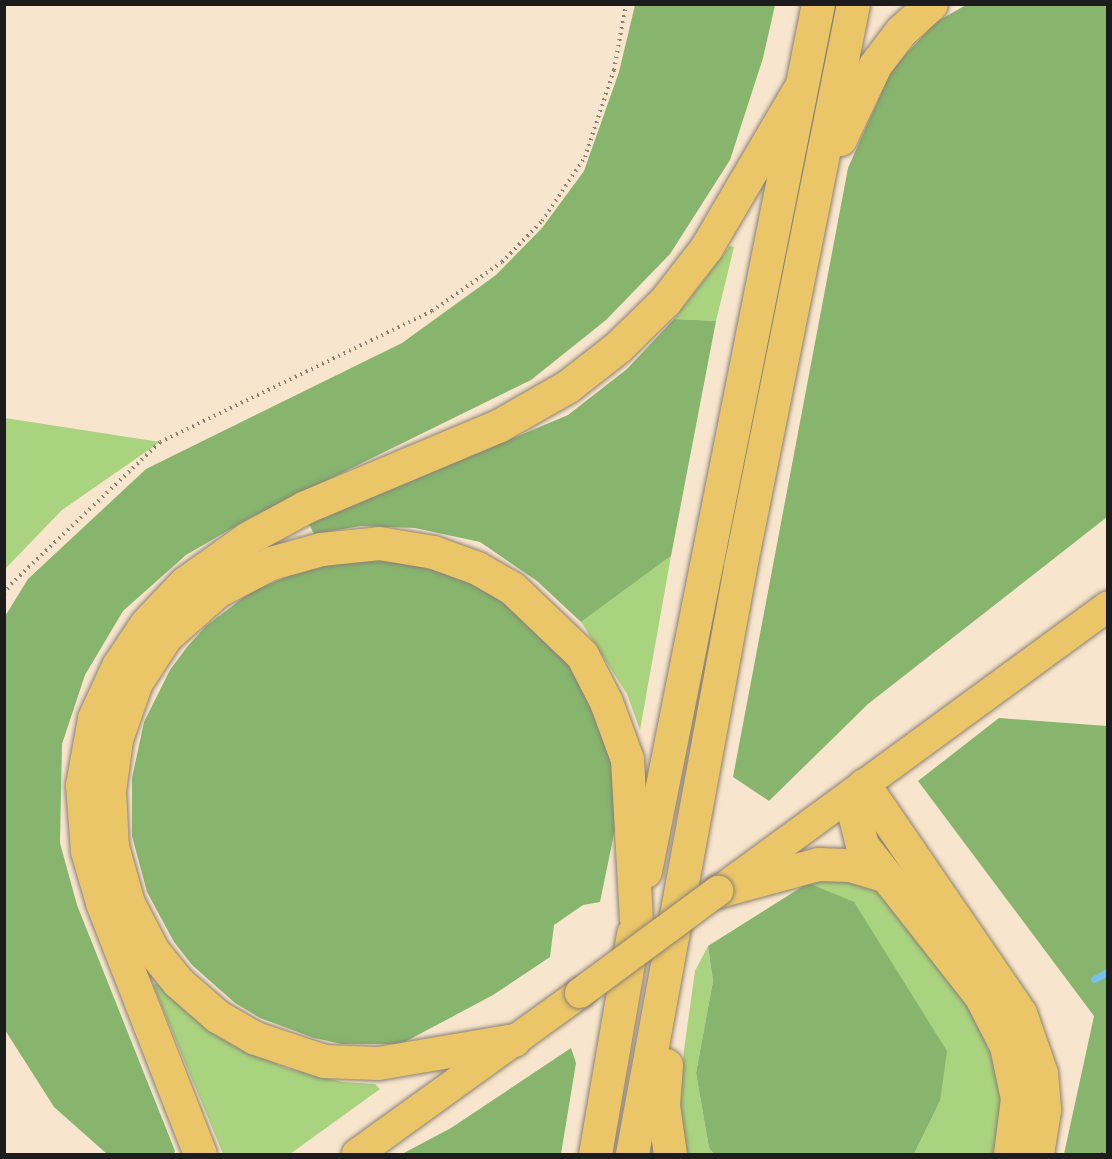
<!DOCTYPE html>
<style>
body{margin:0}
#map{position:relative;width:1112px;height:1159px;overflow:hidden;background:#f8e5cd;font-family:Sriracha,sans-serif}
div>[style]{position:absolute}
.green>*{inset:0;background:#aad37f}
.forest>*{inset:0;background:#87b56e}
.stream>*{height:7px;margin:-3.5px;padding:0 3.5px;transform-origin:3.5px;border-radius:3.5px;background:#74c1ee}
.path>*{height:4px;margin-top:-2px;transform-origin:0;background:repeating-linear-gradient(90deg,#8a8074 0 1.5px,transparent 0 6px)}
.roads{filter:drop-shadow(0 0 2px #8a8074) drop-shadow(0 0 2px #8a8074)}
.primary>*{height:30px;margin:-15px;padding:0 15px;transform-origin:15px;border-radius:15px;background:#eac669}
.highway>*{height:33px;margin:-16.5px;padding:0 16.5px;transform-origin:16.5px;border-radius:16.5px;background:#eac669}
.bridges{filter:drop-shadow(0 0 2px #8a8074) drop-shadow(0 0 2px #8a8074)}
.primary-bridge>*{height:30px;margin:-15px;padding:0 15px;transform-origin:15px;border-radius:15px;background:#eac669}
span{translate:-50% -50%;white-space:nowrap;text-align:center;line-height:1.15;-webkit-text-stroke:5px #fcf5e5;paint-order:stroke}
.frame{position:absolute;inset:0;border:6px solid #1c1c1c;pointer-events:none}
</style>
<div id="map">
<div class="green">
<div style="clip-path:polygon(730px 246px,734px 247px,716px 321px,674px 319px)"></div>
<div style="clip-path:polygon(4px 418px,5px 418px,160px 442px,62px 510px,5px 569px)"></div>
<div style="clip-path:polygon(671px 556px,640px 730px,627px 694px,581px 622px)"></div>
<div style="clip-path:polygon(848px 875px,885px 894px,957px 985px,1004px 1072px,1000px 1154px,914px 1154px,940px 1101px,808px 883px,824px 877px)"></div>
<div style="clip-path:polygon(708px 946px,713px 981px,696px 1073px,709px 1148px,714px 1154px,685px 1154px,679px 1104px,684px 1050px,695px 971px)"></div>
<div style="clip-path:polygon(160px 982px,226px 1041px,286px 1068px,343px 1082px,375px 1084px,380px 1089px,290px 1154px,223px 1154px,153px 985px)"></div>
</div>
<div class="forest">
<div style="clip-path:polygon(635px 5px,775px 5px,763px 58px,730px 160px,670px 254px,606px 320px,531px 380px,248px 519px,186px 555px,123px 611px,85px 675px,62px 744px,60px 843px,77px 905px,175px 1151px,174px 1154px,107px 1154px,54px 1107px,5px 1030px,4px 618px,28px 579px,146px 469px,402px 343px,496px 275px,542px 228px,584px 171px,619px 72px)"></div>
<div style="clip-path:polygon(966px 5px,1107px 5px,1107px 517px,868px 704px,769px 801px,733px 777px,848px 168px,892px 69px,936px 22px)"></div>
<div style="clip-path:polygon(674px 319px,716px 321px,671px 556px,581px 622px,537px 581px,480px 542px,415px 528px,361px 526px,314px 534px,309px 524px,568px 415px,627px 369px)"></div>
<div style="clip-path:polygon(363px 559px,420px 563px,500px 594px,584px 679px,615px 764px,616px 824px,600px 902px,583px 905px,554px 925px,550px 957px,493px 995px,401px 1044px,342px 1044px,314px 1038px,260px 1018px,235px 1003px,192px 965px,174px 942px,147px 892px,132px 836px,132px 778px,144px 722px,170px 670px,187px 647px,206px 626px,252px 591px,306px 569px)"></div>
<div style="clip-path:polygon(999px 718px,1107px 726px,1107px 1154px,1064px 1154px,1094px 1016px,918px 781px)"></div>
<div style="clip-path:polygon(808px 883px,854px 902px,947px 1051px,940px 1101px,914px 1154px,714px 1154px,709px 1148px,696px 1073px,713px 981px,708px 946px)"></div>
<div style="clip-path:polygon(571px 1048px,576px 1063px,561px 1154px,402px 1154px,451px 1128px)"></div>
</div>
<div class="stream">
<div style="left:1094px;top:979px;width:16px;rotate:-27deg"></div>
</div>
<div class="path">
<div style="left:4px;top:594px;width:12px;rotate:-55deg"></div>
<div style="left:11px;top:584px;width:206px;rotate:-43.6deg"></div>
<div style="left:160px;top:442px;width:302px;rotate:-25.7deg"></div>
<div style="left:432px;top:311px;width:85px;rotate:-35deg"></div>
<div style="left:502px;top:262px;width:57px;rotate:-45.7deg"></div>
<div style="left:542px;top:221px;width:77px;rotate:-56.1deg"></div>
<div style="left:585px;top:157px;width:92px;rotate:-71.6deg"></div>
<div style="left:614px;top:70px;width:67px;rotate:-79.7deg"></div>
<div style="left:1102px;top:1154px;width:7px;rotate:-34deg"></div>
</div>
<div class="roads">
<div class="primary">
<div style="left:723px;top:888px;width:477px;rotate:-36.2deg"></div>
<div style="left:357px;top:1154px;width:275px;rotate:-35.8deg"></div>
</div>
<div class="highway">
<div style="left:840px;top:139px;width:82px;rotate:-64.7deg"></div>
<div style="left:875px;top:65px;width:43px;rotate:-52.6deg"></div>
<div style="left:901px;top:31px;width:40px;rotate:-42deg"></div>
<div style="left:864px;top:785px;width:276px;rotate:55.6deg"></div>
<div style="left:1020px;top:1013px;width:64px;rotate:70.7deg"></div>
<div style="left:1041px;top:1073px;width:37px;rotate:85deg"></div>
<div style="left:1044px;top:1110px;width:45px;rotate:99deg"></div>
<div style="left:864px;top:785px;width:33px;rotate:106deg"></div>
<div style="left:855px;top:817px;width:29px;rotate:76deg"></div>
<div style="left:862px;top:845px;width:193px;rotate:51.9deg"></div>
<div style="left:981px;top:997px;width:55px;rotate:63deg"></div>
<div style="left:1006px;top:1046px;width:53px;rotate:78.1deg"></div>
<div style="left:1017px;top:1098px;width:56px;rotate:97.1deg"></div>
<div style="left:645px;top:871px;width:884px;rotate:-78.72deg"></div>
<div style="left:718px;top:891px;width:104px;rotate:-15.1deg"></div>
<div style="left:818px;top:864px;width:32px;rotate:2deg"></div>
<div style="left:850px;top:865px;width:37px;rotate:17deg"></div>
<div style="left:514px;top:1040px;width:138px;rotate:170.4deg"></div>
<div style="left:378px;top:1063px;width:54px;rotate:-177.9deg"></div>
<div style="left:324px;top:1061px;width:73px;rotate:-161.6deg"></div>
<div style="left:255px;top:1038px;width:44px;rotate:-149.9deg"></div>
<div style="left:217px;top:1016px;width:52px;rotate:-138.9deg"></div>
<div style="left:178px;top:982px;width:40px;rotate:-129deg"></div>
<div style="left:153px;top:951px;width:54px;rotate:-117.5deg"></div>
<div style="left:128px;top:903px;width:59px;rotate:-105.7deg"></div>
<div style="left:112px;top:846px;width:55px;rotate:-93.1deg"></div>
<div style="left:109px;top:791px;width:52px;rotate:-82.3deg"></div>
<div style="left:116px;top:739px;width:60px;rotate:-70.7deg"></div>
<div style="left:136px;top:682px;width:55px;rotate:-56.9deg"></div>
<div style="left:166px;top:636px;width:68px;rotate:-41.4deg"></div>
<div style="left:217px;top:591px;width:61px;rotate:-27.4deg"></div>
<div style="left:271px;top:563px;width:52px;rotate:-15.6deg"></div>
<div style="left:321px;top:549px;width:58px;rotate:-5.9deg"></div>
<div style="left:379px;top:543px;width:55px;rotate:9.5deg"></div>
<div style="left:433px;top:552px;width:47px;rotate:20deg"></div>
<div style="left:477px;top:568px;width:40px;rotate:29.7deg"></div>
<div style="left:512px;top:588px;width:97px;rotate:43.7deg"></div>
<div style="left:582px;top:655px;width:53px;rotate:62.9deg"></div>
<div style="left:606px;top:702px;width:61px;rotate:69.8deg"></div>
<div style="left:627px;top:759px;width:159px;rotate:86.8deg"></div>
<div style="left:666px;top:1065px;width:40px;rotate:94.3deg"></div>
<div style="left:663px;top:1105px;width:49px;rotate:81.9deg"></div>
<div style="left:200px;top:1154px;width:270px;rotate:-111.3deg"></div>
<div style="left:102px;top:902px;width:53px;rotate:-106.4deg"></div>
<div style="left:87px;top:851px;width:66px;rotate:-94.3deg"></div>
<div style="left:82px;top:785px;width:68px;rotate:-79.8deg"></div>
<div style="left:94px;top:718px;width:57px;rotate:-65.2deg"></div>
<div style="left:118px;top:666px;width:50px;rotate:-56.3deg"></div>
<div style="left:146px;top:624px;width:57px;rotate:-46.4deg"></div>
<div style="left:185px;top:583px;width:77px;rotate:-35.5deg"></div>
<div style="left:248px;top:538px;width:65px;rotate:-28.5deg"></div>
<div style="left:305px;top:507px;width:209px;rotate:-22.8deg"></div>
<div style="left:498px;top:426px;width:81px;rotate:-29.7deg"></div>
<div style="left:568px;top:386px;width:63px;rotate:-38deg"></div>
<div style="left:618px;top:347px;width:66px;rotate:-44.4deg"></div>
<div style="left:665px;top:301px;width:67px;rotate:-52.3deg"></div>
<div style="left:706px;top:248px;width:182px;rotate:-59.6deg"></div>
<div style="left:595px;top:1154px;width:224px;rotate:-80.2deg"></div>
<div style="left:632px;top:1154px;width:597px;rotate:-79.57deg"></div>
<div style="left:740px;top:567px;width:574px;rotate:-78.65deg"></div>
</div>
</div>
<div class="bridges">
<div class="primary-bridge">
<div style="left:580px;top:993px;width:172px;rotate:-36.5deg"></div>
</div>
</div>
<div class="frame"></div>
</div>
